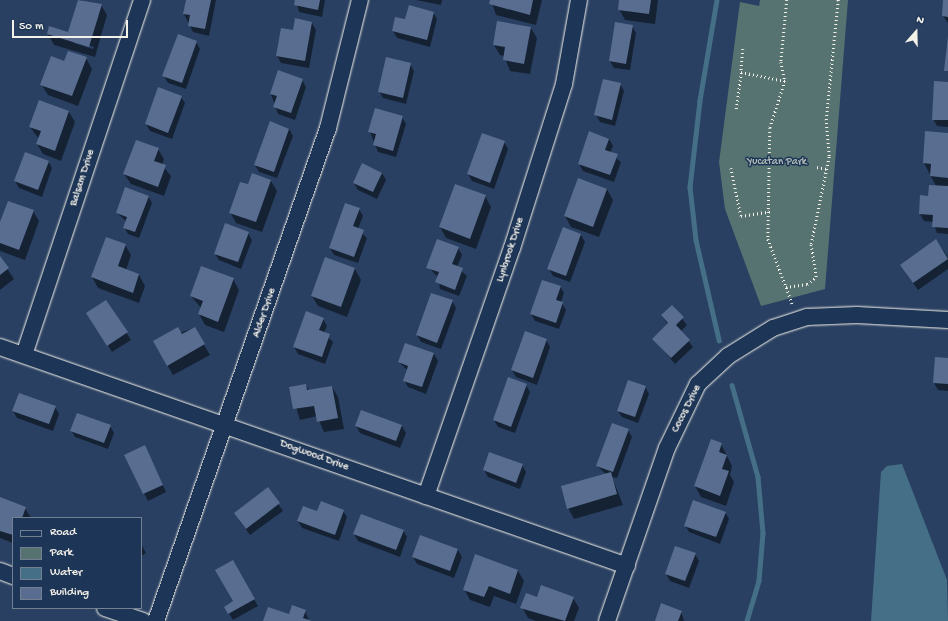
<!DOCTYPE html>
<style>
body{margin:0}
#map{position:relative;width:948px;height:621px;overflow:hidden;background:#294062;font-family:"Gochi Hand",sans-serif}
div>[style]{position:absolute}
.green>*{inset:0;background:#567371}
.water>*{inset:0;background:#446f87}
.shadow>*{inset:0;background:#0007}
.stream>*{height:4.5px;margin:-2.25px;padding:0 2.25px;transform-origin:2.25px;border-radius:2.25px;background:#446f87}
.building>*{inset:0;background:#586d90}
.path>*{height:2.5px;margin-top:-1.25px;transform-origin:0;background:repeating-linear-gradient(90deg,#f4f1e8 0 1px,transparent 0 4px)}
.roads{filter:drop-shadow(0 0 1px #f4f1e8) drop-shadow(0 0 1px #f4f1e8)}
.street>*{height:16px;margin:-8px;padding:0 8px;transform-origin:8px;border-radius:8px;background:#1d3557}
span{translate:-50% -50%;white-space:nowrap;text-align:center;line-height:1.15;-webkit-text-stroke:3px #1d3557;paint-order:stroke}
.park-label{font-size:11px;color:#b5bfb8}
.street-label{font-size:11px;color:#f4f1e8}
.legend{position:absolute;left:12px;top:517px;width:130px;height:92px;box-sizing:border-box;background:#1d3557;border:1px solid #738091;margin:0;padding:5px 7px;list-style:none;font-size:12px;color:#f4f1e8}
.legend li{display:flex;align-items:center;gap:8px;height:20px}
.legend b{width:20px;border:1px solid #738091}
.north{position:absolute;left:896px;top:12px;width:40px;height:40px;-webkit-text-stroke:3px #1d3557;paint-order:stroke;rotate:20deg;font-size:11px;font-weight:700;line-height:16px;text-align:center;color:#f4f1e8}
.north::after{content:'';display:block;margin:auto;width:14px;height:18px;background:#f4f1e8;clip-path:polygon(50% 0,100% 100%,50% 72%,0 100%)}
.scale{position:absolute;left:12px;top:20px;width:116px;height:18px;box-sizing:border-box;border:2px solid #f4f1e8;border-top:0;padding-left:5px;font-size:12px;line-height:14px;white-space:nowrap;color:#f4f1e8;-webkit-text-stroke:3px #1d3557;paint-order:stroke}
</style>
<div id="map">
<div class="green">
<div style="clip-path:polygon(760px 0,848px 0,825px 289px,761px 306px,725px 209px,719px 162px,740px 2px,759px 6px)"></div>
</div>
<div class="water">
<div style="clip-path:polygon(902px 464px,947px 580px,948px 621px,871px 621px,881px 472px,887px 466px)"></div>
</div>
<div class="shadow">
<div style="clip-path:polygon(evenodd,79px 0,101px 5px,107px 15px,95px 57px,54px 45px,48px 34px,69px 33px,79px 0,74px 41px,94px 47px,93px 49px,74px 43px,74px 41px)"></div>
<div style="clip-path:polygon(187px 0,216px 0,209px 36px,193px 32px,184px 14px)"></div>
<div style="clip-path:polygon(296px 0,325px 0,322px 17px,299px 12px)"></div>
<div style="clip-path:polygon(416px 0,442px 0,441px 5px)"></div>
<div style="clip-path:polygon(491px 0,542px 0,536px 25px,496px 15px)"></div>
<div style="clip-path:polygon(620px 0,658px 0,655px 24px,625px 20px,619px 9px)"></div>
<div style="clip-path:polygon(944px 0,948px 0,948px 23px,943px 16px)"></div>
<div style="clip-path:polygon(433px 12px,437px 19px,430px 47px,397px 38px,393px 31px,396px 18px,406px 21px)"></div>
<div style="clip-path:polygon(312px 23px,316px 30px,309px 68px,281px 63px,277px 56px)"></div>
<div style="clip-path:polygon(632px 26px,636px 33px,630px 70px,614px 68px,610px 61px)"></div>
<div style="clip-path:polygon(531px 28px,537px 38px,530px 74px,510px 71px,504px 56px,500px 55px,494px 45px)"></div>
<div style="clip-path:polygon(196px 42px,200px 49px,186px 89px,168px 83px,164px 76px)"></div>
<div style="clip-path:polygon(86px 58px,92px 69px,78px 106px,48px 95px,41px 84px,65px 62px)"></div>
<div style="clip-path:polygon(410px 64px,414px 71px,406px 104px,383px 98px,379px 91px)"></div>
<div style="clip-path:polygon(302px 80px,306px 87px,295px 120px,278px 114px,271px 94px)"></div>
<div style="clip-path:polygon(948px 83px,948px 127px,937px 126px,933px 119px)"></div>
<div style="clip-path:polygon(620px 84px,624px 91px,615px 126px,600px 122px,596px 115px)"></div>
<div style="clip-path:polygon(159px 88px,181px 97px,185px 103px,172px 139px,150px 131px,146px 124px)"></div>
<div style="clip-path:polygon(40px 101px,69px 112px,75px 122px,61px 161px,43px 154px,37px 144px,39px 139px,30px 127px)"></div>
<div style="clip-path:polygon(402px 117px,406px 124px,396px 157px,378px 152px,370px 132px)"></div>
<div style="clip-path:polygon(289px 129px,293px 136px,277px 178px,259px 172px,255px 165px)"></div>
<div style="clip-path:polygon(483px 134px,504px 142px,508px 149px,494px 189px,472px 181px,468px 174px)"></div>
<div style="clip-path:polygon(948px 134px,948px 234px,937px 233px,933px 222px,924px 221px,920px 214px,921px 196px,929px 197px,936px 186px,924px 163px)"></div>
<div style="clip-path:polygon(609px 139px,613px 146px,610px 153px,621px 162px,614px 182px,583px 171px,579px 164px)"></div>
<div style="clip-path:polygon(158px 149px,164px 159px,162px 165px,171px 176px,164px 196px,131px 184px,124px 174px)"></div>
<div style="clip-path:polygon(48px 161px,52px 168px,42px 197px,19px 188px,15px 181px)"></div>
<div style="clip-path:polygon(382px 173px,386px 180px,377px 199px,358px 190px,354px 183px)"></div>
<div style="clip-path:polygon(271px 181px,277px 191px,262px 232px,236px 223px,230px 212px,248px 186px)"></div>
<div style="clip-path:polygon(607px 189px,613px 200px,599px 237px,571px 227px,565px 216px)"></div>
<div style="clip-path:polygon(148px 196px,152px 203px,139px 238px,128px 234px,124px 227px,126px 221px,117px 213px)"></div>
<div style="clip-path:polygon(485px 196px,491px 207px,476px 249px,446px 238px,440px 227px)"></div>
<div style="clip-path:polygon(359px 209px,363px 216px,358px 229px,367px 238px,358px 263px,334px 255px,330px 248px)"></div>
<div style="clip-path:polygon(33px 211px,39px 221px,25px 260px,0 251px,0 225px)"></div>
<div style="clip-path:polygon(563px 229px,581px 235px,585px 242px,570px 282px,553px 276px,549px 269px)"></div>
<div style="clip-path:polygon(248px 233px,252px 240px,241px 269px,219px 260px,215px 254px)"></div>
<div style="clip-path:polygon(936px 240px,948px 257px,948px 269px,918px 290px,905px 272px)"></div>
<div style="clip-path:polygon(125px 245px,131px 255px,126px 270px,139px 275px,145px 286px,139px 303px,98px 288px,92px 277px)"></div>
<div style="clip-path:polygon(458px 248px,462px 255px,457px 267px,467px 276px,459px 296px,440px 289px,438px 277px,428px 267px)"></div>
<div style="clip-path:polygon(0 258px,14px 279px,0 290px)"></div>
<div style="clip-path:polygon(326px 259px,355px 269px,361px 280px,347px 317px,318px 306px,312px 296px)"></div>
<div style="clip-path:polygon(233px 279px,239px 290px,224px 332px,205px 325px,199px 314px,201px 308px,191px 296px)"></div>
<div style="clip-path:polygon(560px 286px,564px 293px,561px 302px,566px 310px,559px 329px,535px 321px,531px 314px)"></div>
<div style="clip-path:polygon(106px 301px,131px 340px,112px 352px,91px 320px)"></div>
<div style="clip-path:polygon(452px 301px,456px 308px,441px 349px,421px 342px,417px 335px)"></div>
<div style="clip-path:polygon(672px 306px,687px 325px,681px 331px,693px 347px,675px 364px,654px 339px,668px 325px,662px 316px)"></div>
<div style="clip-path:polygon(323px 319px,327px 326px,324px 333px,333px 342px,325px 364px,298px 354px,294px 347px)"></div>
<div style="clip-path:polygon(194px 328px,210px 355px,173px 375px,154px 342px)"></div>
<div style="clip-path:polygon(546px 340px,550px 347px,537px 385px,516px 377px,512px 370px)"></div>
<div style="clip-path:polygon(406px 344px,434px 354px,438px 361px,426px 394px,408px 387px,404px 380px,408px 371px,399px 362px)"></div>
<div style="clip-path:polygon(948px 359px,948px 391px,938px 390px,934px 383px)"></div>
<div style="clip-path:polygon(306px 385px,309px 391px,332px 387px,338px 397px,344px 429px,324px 432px,317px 416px,300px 420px,290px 388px)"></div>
<div style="clip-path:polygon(526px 385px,530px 392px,515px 433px,498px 427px,494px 420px)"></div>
<div style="clip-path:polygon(645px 387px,649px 394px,638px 423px,622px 417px,618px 411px)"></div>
<div style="clip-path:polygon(55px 407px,59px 414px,53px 431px,17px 418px,13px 411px)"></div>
<div style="clip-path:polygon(110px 426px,114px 433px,108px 449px,75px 437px,71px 430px)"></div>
<div style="clip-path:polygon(356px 426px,402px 426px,406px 433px,400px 448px,360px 433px)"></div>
<div style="clip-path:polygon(628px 430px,632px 437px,617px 478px,612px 477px,623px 505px,574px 519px,568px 508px,606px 474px,597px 466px)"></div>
<div style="clip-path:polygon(721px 444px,732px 466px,730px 475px,734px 482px,726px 506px,701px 497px,695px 486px)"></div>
<div style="clip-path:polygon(148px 453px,166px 492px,148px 501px,125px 455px)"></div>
<div style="clip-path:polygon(490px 453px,522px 465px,526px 472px,520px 489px,488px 477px,484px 470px)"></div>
<div style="clip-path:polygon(268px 489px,283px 511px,250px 535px,239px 520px)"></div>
<div style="clip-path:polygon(0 499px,25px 508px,31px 518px,13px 518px,13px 543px,0 538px)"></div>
<div style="clip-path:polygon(343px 511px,347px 517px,339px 541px,302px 528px,298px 521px)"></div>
<div style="clip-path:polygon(725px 512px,729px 519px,720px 544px,689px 532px,685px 525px)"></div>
<div style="clip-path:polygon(403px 530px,407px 537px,400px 557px,358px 541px,354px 534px)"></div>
<div style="clip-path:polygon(421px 537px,458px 550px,462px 557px,454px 578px,417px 564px,413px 557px)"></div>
<div style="clip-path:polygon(141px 544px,146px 553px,141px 556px)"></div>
<div style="clip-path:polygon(695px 554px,699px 561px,689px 588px,670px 581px,666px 574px)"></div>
<div style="clip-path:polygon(232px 562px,258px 606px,233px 620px,225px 607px,235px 601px)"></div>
<div style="clip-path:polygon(518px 571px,524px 581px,516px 604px,494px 596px,490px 607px,470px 600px,464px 589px)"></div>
<div style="clip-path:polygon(573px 598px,579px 608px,574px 621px,536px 621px,528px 618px,522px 607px,538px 599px)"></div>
<div style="clip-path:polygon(305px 611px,309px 621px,264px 621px,289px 616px)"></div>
<div style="clip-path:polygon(681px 611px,684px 621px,656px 621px)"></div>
</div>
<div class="stream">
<div style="left:717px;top:0;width:102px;rotate:99.6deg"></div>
<div style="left:700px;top:101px;width:87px;rotate:96.6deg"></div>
<div style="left:690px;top:187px;width:53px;rotate:83.5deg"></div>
<div style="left:696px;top:240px;width:103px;rotate:77deg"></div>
<div style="left:732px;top:385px;width:96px;rotate:74.2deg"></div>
<div style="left:758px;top:477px;width:56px;rotate:84.9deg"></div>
<div style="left:763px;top:533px;width:48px;rotate:94.8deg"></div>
<div style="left:759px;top:581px;width:42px;rotate:106.7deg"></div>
</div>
<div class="building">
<div style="clip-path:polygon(78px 0,102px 4px,89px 47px,47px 34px,49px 26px,68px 32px)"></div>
<div style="clip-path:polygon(186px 0,211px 0,205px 29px,188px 26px,190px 15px,183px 14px)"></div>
<div style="clip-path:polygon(295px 0,320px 0,318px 10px,294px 5px)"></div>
<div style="clip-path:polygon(490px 0,533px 0,530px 15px,489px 4px)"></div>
<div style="clip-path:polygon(619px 0,651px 0,649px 14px,618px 10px)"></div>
<div style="clip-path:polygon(943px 0,948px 0,948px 17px,942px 16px)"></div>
<div style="clip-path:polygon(409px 5px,434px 12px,427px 40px,392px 31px,395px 17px,405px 19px)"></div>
<div style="clip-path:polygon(295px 18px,312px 22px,305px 61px,276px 56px,281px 28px,293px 30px)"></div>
<div style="clip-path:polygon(497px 21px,531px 27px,524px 64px,503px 60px,505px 47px,493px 45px)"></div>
<div style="clip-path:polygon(615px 22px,633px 25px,626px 64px,609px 61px)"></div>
<div style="clip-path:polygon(178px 34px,197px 41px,182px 83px,162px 76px)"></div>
<div style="clip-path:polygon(948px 36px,948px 71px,944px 71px)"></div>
<div style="clip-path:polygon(68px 51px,87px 57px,72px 96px,40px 85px,51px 56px,64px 61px)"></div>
<div style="clip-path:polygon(386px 57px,411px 63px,403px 98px,378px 92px)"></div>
<div style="clip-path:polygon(278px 70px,303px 79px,291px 113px,273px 107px,277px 96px,270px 94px)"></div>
<div style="clip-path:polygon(603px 79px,621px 83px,612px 120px,594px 115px)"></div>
<div style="clip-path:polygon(934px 81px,948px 82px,948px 120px,932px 120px)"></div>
<div style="clip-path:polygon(158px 87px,182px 96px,168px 133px,145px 124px)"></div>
<div style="clip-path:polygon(39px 100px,69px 111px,55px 151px,36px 144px,41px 131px,29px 127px)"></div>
<div style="clip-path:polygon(375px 108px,403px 116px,393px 151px,373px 145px,376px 134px,368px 132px)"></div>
<div style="clip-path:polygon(270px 121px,289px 129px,274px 172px,254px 165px)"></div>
<div style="clip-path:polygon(589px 131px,609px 139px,605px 150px,618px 154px,610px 175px,578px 164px)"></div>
<div style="clip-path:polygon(925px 131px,948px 133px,948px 178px,930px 176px,931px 164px,923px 163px)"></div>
<div style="clip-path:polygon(482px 133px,505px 141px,490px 183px,467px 174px)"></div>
<div style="clip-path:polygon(136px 140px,159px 148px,154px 161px,166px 165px,158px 187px,123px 174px)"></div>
<div style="clip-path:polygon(25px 152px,49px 161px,38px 190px,14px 181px)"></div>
<div style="clip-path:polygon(362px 163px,382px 173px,373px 192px,353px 183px)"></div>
<div style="clip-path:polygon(252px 173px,271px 180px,256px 222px,229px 213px,240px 182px,248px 184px)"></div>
<div style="clip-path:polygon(578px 178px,607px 189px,593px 227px,564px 216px)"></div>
<div style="clip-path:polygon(455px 184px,486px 195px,470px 239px,439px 227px)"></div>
<div style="clip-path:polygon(929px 185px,948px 186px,948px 228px,932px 227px,933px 215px,919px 214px,920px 195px,928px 196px)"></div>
<div style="clip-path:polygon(125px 187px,149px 196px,135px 232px,123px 228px,127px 217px,116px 213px)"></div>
<div style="clip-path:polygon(8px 201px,34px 210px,19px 250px,0 243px,0 222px)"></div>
<div style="clip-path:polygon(345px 203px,360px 208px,353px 226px,364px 230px,354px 257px,329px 248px)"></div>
<div style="clip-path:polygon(225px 223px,249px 232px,238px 262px,214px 254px)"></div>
<div style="clip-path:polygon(563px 227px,581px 234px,566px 276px,547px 269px)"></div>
<div style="clip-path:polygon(106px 237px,126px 244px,118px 266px,139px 274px,133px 293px,91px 277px)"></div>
<div style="clip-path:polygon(437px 239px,459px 247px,452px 264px,463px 268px,455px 290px,435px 282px,439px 272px,426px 268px)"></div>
<div style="clip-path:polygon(936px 239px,948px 259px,913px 283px,900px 265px)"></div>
<div style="clip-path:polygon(0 256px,9px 268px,0 275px)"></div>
<div style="clip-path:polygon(325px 257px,355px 268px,341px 307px,311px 296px)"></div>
<div style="clip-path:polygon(201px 266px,234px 278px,218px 322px,198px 314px,203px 301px,190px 296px)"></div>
<div style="clip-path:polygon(542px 280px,561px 286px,556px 300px,563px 302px,556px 323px,530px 314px)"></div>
<div style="clip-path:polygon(431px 293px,453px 300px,437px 343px,416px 335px)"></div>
<div style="clip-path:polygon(106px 300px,128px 332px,107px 346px,86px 313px)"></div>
<div style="clip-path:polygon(672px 305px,684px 317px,676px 325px,690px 340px,671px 358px,652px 339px,668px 323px,661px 315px)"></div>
<div style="clip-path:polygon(306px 311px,324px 318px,319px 330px,330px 334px,322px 357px,293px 347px)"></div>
<div style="clip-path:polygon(178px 327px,182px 334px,195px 327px,205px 344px,167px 366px,153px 341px)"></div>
<div style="clip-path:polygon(525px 331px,547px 339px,533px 378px,511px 370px)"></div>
<div style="clip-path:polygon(405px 343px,434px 353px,422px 387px,403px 381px,408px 366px,398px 362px)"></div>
<div style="clip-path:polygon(935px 357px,948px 358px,948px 384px,933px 383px)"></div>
<div style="clip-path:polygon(508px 377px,527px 384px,511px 427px,493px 420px)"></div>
<div style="clip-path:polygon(628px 380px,646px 386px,635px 417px,617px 411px)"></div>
<div style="clip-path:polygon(306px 384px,307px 390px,332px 386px,338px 418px,317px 422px,314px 406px,293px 409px,289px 387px)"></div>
<div style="clip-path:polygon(19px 393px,56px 406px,49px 424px,12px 411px)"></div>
<div style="clip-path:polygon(361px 410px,402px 425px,396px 441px,355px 426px)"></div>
<div style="clip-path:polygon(77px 413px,111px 425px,104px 443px,70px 431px)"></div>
<div style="clip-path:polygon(612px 423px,629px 429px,613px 472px,596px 466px)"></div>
<div style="clip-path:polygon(711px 439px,722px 443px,719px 452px,727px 455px,722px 469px,729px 471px,720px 496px,694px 486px)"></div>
<div style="clip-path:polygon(145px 445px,163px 485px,143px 494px,124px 455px)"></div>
<div style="clip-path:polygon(489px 452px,523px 464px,516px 483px,483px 470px)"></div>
<div style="clip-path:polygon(611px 472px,617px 494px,567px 509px,561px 486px)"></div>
<div style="clip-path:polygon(268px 487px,280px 503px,246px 529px,234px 513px)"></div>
<div style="clip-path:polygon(0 497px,26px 507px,22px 518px,13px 518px,13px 535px,0 531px)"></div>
<div style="clip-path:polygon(693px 500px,726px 512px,716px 537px,684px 526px)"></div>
<div style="clip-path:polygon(321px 501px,344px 510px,335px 535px,297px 521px,303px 506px,317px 511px)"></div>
<div style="clip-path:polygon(361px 514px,404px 530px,396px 550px,353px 534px)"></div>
<div style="clip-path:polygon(420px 535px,458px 549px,450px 571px,412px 557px)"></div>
<div style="clip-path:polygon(675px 546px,696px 553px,685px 581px,665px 574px)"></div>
<div style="clip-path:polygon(475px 554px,518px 570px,510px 594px,489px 586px,484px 597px,463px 590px)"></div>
<div style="clip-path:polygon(233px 560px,255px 599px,228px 614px,224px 607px,233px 601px,215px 570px)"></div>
<div style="clip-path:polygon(541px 585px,574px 597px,565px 621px,520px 608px,526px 593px,537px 597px)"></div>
<div style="clip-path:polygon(661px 603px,682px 611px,678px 621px,655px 621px)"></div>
<div style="clip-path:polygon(292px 605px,306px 610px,303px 618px,312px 621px,263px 621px,268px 607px,289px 614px)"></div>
</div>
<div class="path">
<div style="left:787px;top:0;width:62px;rotate:95.5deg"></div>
<div style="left:781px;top:62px;width:19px;rotate:78deg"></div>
<div style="left:785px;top:81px;width:49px;rotate:107.7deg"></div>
<div style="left:770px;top:128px;width:111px;rotate:91deg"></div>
<div style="left:768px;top:239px;width:71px;rotate:69.3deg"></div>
<div style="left:743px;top:49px;width:23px;rotate:95deg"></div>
<div style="left:741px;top:72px;width:45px;rotate:11.6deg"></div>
<div style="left:736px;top:109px;width:37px;rotate:-82deg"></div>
<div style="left:817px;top:167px;width:10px;rotate:11deg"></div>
<div style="left:731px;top:168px;width:49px;rotate:78.2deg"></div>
<div style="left:741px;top:216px;width:30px;rotate:-9deg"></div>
<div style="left:786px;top:287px;width:21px;rotate:-8deg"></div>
<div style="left:807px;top:284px;width:11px;rotate:-38deg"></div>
<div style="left:816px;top:277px;width:33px;rotate:-99deg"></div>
<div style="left:811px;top:244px;width:90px;rotate:-78.4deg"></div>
<div style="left:829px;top:156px;width:36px;rotate:-95deg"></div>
<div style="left:826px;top:120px;width:121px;rotate:-84.3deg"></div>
<div style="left:838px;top:0;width:3px;rotate:180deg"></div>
</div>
<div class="roads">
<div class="street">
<div style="left:0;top:347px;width:664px;rotate:19.25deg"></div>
<div style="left:24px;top:355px;width:374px;rotate:-71.6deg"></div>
<div style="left:426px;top:496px;width:262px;rotate:-70.9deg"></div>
<div style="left:512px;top:248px;width:172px;rotate:-72.4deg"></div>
<div style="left:564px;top:84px;width:85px;rotate:-79.9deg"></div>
<div style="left:0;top:571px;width:14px;rotate:21deg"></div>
<div style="left:105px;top:608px;width:40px;rotate:18.9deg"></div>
<div style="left:156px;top:621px;width:522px;rotate:-70.77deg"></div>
<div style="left:328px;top:128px;width:132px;rotate:-76deg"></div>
<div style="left:607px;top:621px;width:183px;rotate:-70.9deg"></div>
<div style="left:667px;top:448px;width:71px;rotate:-64.2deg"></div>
<div style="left:698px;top:384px;width:41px;rotate:-43deg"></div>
<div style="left:728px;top:356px;width:53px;rotate:-31.9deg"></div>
<div style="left:773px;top:328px;width:36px;rotate:-18deg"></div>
<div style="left:807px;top:317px;width:50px;rotate:-2.3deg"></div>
<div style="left:857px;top:315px;width:91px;rotate:3.1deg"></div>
</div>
</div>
<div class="park-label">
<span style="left:777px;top:162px">Yucatan Park</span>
</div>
<div class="street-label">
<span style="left:83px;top:178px;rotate:-72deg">Balsam Drive</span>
<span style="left:511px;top:250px;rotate:-72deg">Lynbrook Drive</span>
<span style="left:265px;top:313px;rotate:-71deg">Alder Drive</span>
<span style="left:687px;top:409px;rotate:-63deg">Cocos Drive</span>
<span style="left:314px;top:456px;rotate:20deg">Dogwood Drive</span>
</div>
<ul class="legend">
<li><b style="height:5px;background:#1d3557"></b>Road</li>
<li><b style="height:11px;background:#567371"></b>Park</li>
<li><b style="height:11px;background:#446f87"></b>Water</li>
<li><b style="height:11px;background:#586d90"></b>Building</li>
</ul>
<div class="north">N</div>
<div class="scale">50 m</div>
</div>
